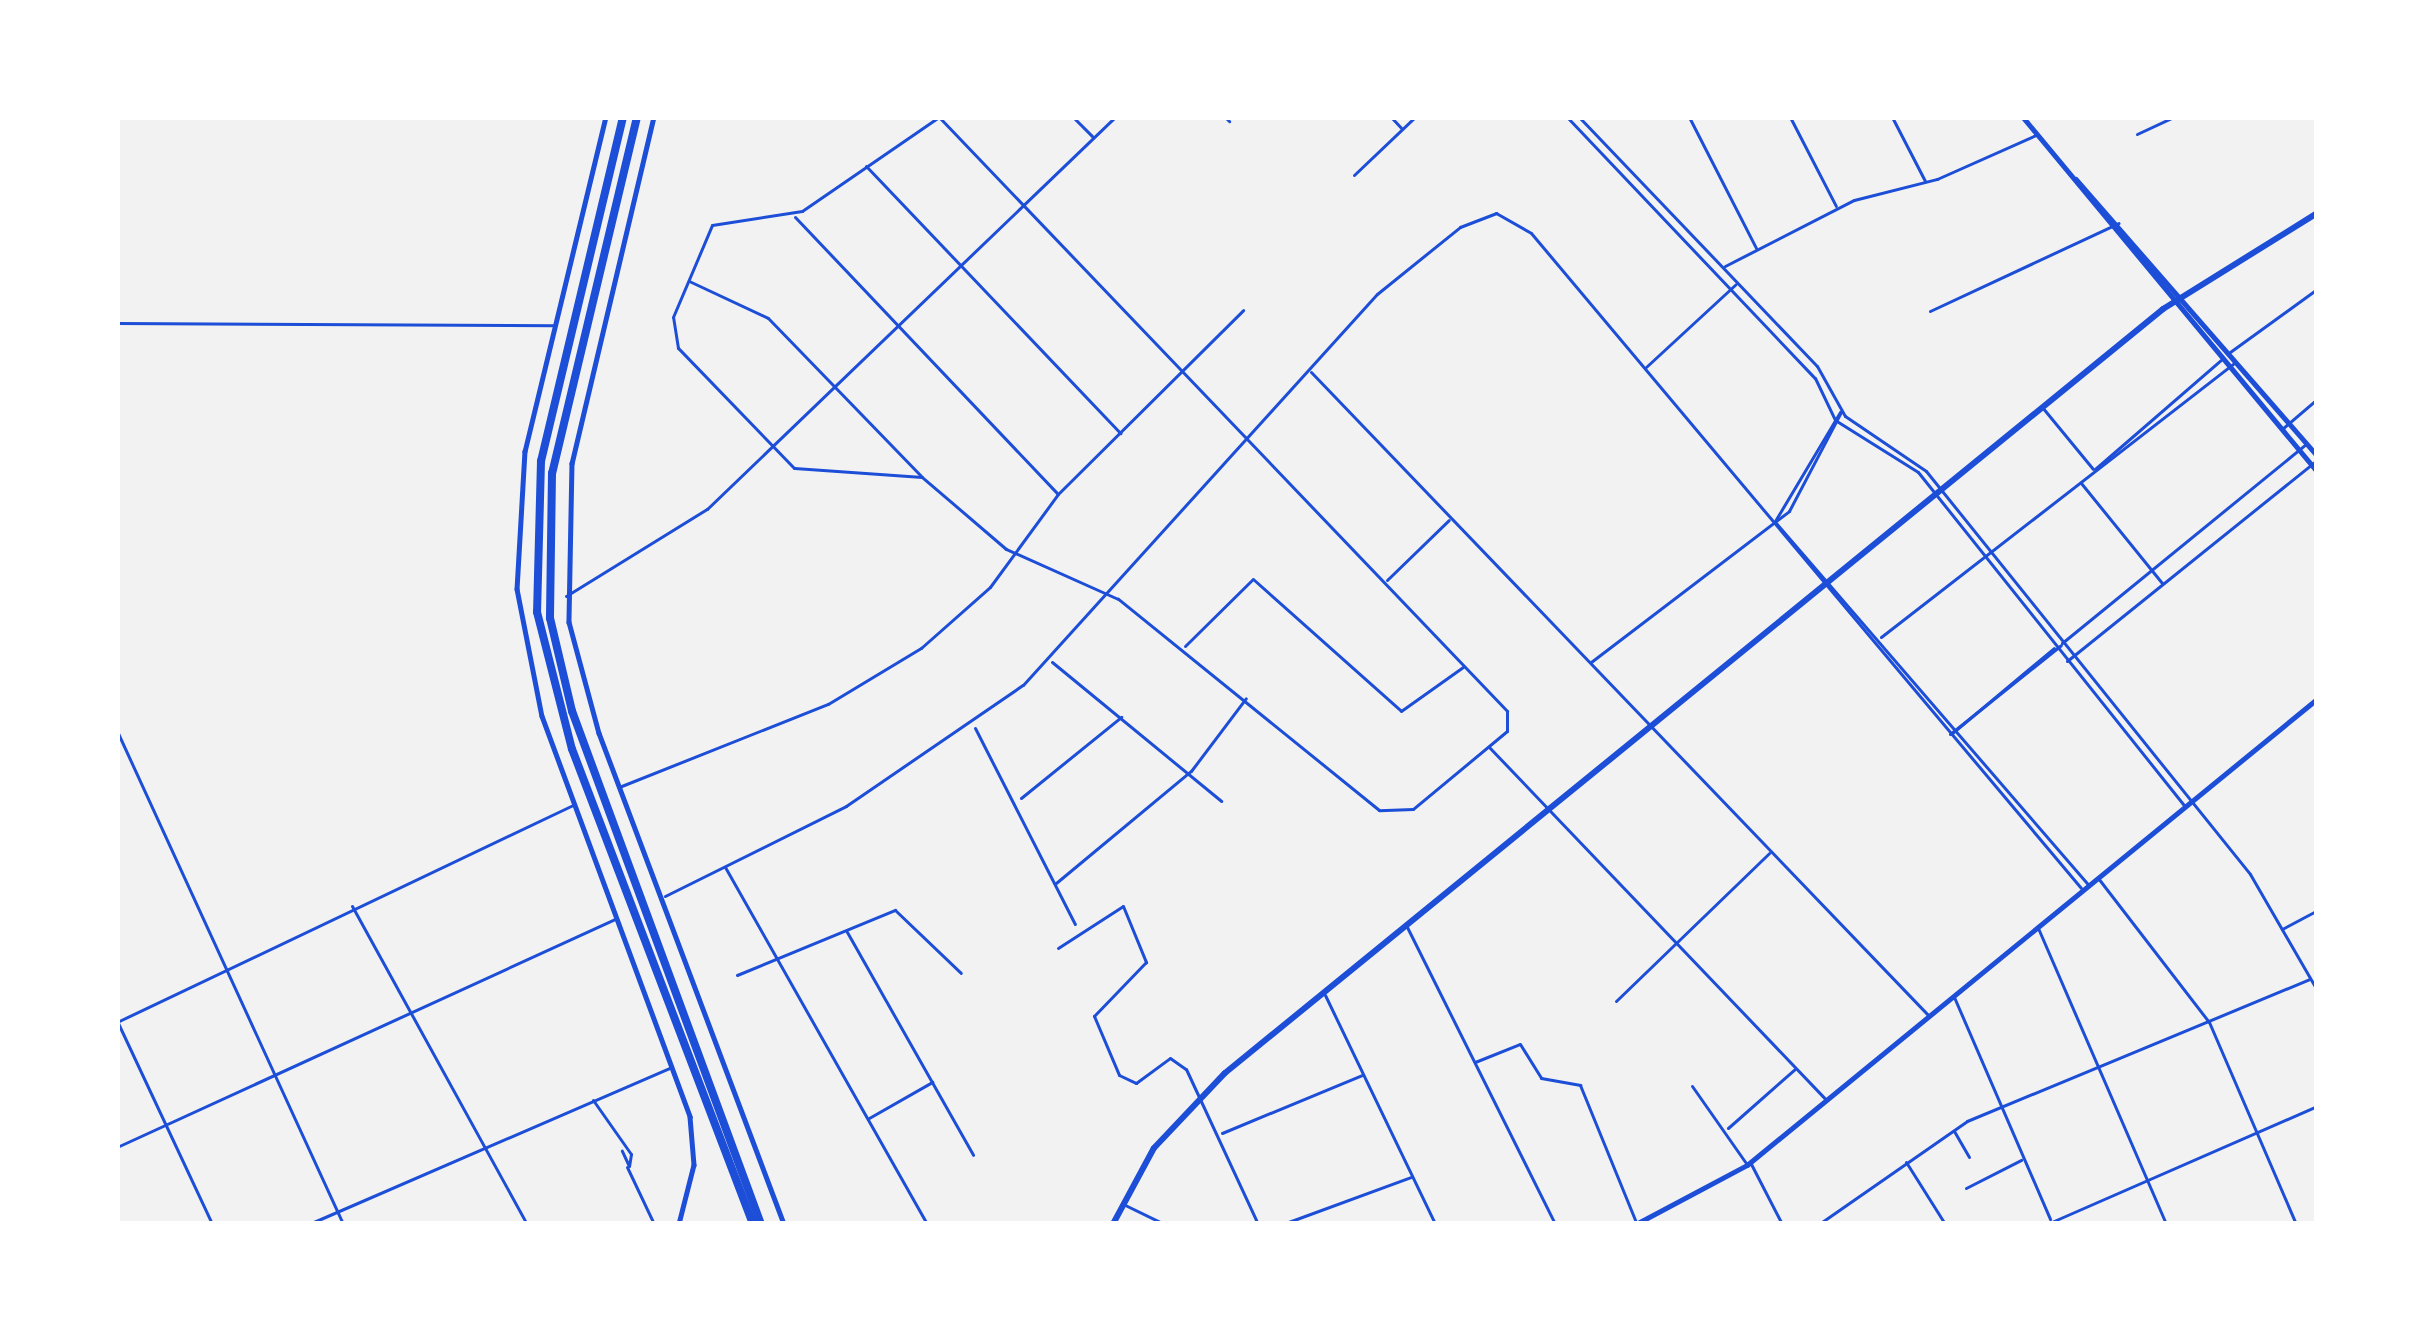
<!DOCTYPE html>
<style>
body{margin:0}
#map{position:relative;width:2434px;height:1341px;overflow:hidden;background:#f2f2f2;font-family:Jost,sans-serif}
div>[style]{position:absolute}
.minor>*{height:3px;margin:-1.5px;padding:0 1.5px;transform-origin:1.5px;border-radius:1.5px;background:#1d4ed8}
.tertiary>*{height:4.5px;margin:-2.25px;padding:0 2.25px;transform-origin:2.25px;border-radius:2.25px;background:#1d4ed8}
.secondary>*{height:4.5px;margin:-2.25px;padding:0 2.25px;transform-origin:2.25px;border-radius:2.25px;background:#1d4ed8}
.primary>*{height:6px;margin:-3px;padding:0 3px;transform-origin:3px;border-radius:3px;background:#1d4ed8}
.motorway>*{height:8px;margin:-4px;padding:0 4px;transform-origin:4px;border-radius:4px;background:#1d4ed8}
span{translate:-50% -50%;white-space:nowrap;text-align:center;line-height:1.15;-webkit-text-stroke:9px #fff;paint-order:stroke}
.frame{position:absolute;inset:0;border:120px solid #fff;pointer-events:none}
</style>
<div id="map">
<div class="minor">
<div style="left:939px;top:117px;width:822px;rotate:46.28deg"></div>
<div style="left:1507px;top:711px;width:20px;rotate:90deg"></div>
<div style="left:1507px;top:731px;width:122px;rotate:140.3deg"></div>
<div style="left:1413px;top:809px;width:34px;rotate:178deg"></div>
<div style="left:1379px;top:810px;width:336px;rotate:-141deg"></div>
<div style="left:1118px;top:599px;width:123px;rotate:-155.9deg"></div>
<div style="left:1006px;top:549px;width:111px;rotate:-139.4deg"></div>
<div style="left:922px;top:477px;width:128px;rotate:-176deg"></div>
<div style="left:794px;top:468px;width:167px;rotate:-134deg"></div>
<div style="left:678px;top:348px;width:31px;rotate:-99deg"></div>
<div style="left:673px;top:317px;width:100px;rotate:-67deg"></div>
<div style="left:712px;top:225px;width:91px;rotate:-8.8deg"></div>
<div style="left:802px;top:211px;width:166px;rotate:-34.5deg"></div>
<div style="left:1073px;top:117px;width:27px;rotate:45deg"></div>
<div style="left:1225px;top:117px;width:6px;rotate:45deg"></div>
<div style="left:1391px;top:117px;width:16px;rotate:47deg"></div>
<div style="left:1567px;top:117px;width:360px;rotate:46.5deg"></div>
<div style="left:1815px;top:378px;width:47px;rotate:64.5deg"></div>
<div style="left:1835px;top:420px;width:98px;rotate:32.1deg"></div>
<div style="left:1918px;top:472px;width:428px;rotate:51.4deg"></div>
<div style="left:1579px;top:117px;width:344px;rotate:46.3deg"></div>
<div style="left:1817px;top:366px;width:57px;rotate:60.8deg"></div>
<div style="left:1845px;top:416px;width:98px;rotate:34.2deg"></div>
<div style="left:1926px;top:471px;width:517px;rotate:51.2deg"></div>
<div style="left:2250px;top:874px;width:134px;rotate:60deg"></div>
<div style="left:1689px;top:117px;width:147px;rotate:62.9deg"></div>
<div style="left:1790px;top:117px;width:100px;rotate:62.7deg"></div>
<div style="left:1892px;top:117px;width:72px;rotate:62.7deg"></div>
<div style="left:2137px;top:134px;width:40px;rotate:-25deg"></div>
<div style="left:866px;top:166px;width:369px;rotate:46.4deg"></div>
<div style="left:1354px;top:175px;width:84px;rotate:-43.6deg"></div>
<div style="left:795px;top:217px;width:381px;rotate:46.5deg"></div>
<div style="left:1725px;top:266px;width:145px;rotate:-27.1deg"></div>
<div style="left:1854px;top:200px;width:86px;rotate:-14.2deg"></div>
<div style="left:1937px;top:179px;width:108px;rotate:-24deg"></div>
<div style="left:689px;top:281px;width:87px;rotate:25.1deg"></div>
<div style="left:768px;top:318px;width:220px;rotate:45.9deg"></div>
<div style="left:1930px;top:311px;width:208px;rotate:-25deg"></div>
<div style="left:117px;top:323px;width:437px;rotate:0.3deg"></div>
<div style="left:2230px;top:352px;width:107px;rotate:-35.9deg"></div>
<div style="left:1646px;top:367px;width:122px;rotate:-42.7deg"></div>
<div style="left:1311px;top:372px;width:890px;rotate:46.18deg"></div>
<div style="left:2042px;top:407px;width:80px;rotate:50.6deg"></div>
<div style="left:2282px;top:429px;width:46px;rotate:-40.6deg"></div>
<div style="left:2095px;top:469px;width:169px;rotate:-40.9deg"></div>
<div style="left:2081px;top:483px;width:129px;rotate:51deg"></div>
<div style="left:1775px;top:521px;width:127px;rotate:-59.2deg"></div>
<div style="left:1776px;top:523px;width:478px;rotate:49.2deg"></div>
<div style="left:1387px;top:580px;width:86px;rotate:-44.1deg"></div>
<div style="left:566px;top:596px;width:166px;rotate:-31.7deg"></div>
<div style="left:707px;top:509px;width:566px;rotate:-43.85deg"></div>
<div style="left:1881px;top:637px;width:448px;rotate:-37.8deg"></div>
<div style="left:2062px;top:643px;width:315px;rotate:-39.2deg"></div>
<div style="left:1185px;top:646px;width:95px;rotate:-44.6deg"></div>
<div style="left:1253px;top:579px;width:198px;rotate:41.7deg"></div>
<div style="left:1401px;top:711px;width:76px;rotate:-35.4deg"></div>
<div style="left:2067px;top:661px;width:321px;rotate:-38.8deg"></div>
<div style="left:1052px;top:662px;width:219px;rotate:39.4deg"></div>
<div style="left:1591px;top:662px;width:249px;rotate:-37.3deg"></div>
<div style="left:1789px;top:511px;width:112px;rotate:-62.3deg"></div>
<div style="left:975px;top:728px;width:220px;rotate:63deg"></div>
<div style="left:117px;top:731px;width:542px;rotate:65.37deg"></div>
<div style="left:1950px;top:734px;width:142px;rotate:-38.7deg"></div>
<div style="left:1951px;top:734px;width:134px;rotate:-39.9deg"></div>
<div style="left:1489px;top:747px;width:486px;rotate:46.3deg"></div>
<div style="left:619px;top:787px;width:225px;rotate:-21.7deg"></div>
<div style="left:828px;top:704px;width:109px;rotate:-31.1deg"></div>
<div style="left:921px;top:648px;width:92px;rotate:-41.5deg"></div>
<div style="left:990px;top:587px;width:115px;rotate:-53.8deg"></div>
<div style="left:1058px;top:494px;width:261px;rotate:-44.8deg"></div>
<div style="left:1021px;top:798px;width:129px;rotate:-39deg"></div>
<div style="left:725px;top:867px;width:410px;rotate:60.5deg"></div>
<div style="left:2098px;top:878px;width:182px;rotate:52.4deg"></div>
<div style="left:2209px;top:1022px;width:220px;rotate:66.7deg"></div>
<div style="left:1056px;top:883px;width:175px;rotate:-39.7deg"></div>
<div style="left:1191px;top:771px;width:91px;rotate:-53deg"></div>
<div style="left:665px;top:896px;width:202px;rotate:-26.4deg"></div>
<div style="left:846px;top:806px;width:214px;rotate:-34.4deg"></div>
<div style="left:1023px;top:685px;width:527px;rotate:-47.84deg"></div>
<div style="left:1377px;top:294px;width:107px;rotate:-38.9deg"></div>
<div style="left:1460px;top:227px;width:39px;rotate:-21deg"></div>
<div style="left:1496px;top:213px;width:40px;rotate:29.7deg"></div>
<div style="left:1531px;top:233px;width:855px;rotate:49.98deg"></div>
<div style="left:352px;top:906px;width:363px;rotate:61.2deg"></div>
<div style="left:1407px;top:927px;width:332px;rotate:63.5deg"></div>
<div style="left:2038px;top:928px;width:322px;rotate:66.6deg"></div>
<div style="left:2282px;top:929px;width:40px;rotate:-28deg"></div>
<div style="left:847px;top:932px;width:256px;rotate:60.5deg"></div>
<div style="left:1058px;top:948px;width:77px;rotate:-32.9deg"></div>
<div style="left:1123px;top:906px;width:61px;rotate:67.7deg"></div>
<div style="left:1146px;top:962px;width:75px;rotate:133.9deg"></div>
<div style="left:1094px;top:1016px;width:64px;rotate:67deg"></div>
<div style="left:1119px;top:1075px;width:19px;rotate:25deg"></div>
<div style="left:1136px;top:1083px;width:42px;rotate:-36.3deg"></div>
<div style="left:1170px;top:1058px;width:19px;rotate:35deg"></div>
<div style="left:1186px;top:1069px;width:171px;rotate:65.1deg"></div>
<div style="left:737px;top:975px;width:171px;rotate:-22.4deg"></div>
<div style="left:895px;top:910px;width:91px;rotate:43.7deg"></div>
<div style="left:1325px;top:995px;width:254px;rotate:64.3deg"></div>
<div style="left:1954px;top:997px;width:242px;rotate:66.6deg"></div>
<div style="left:1616px;top:1001px;width:213px;rotate:-44deg"></div>
<div style="left:117px;top:1022px;width:505px;rotate:-25.45deg"></div>
<div style="left:118px;top:1023px;width:222px;rotate:64.9deg"></div>
<div style="left:1475px;top:1062px;width:48px;rotate:-21.8deg"></div>
<div style="left:1520px;top:1044px;width:40px;rotate:58deg"></div>
<div style="left:1541px;top:1078px;width:40px;rotate:10deg"></div>
<div style="left:1580px;top:1085px;width:148px;rotate:67.8deg"></div>
<div style="left:1692px;top:1086px;width:94px;rotate:55deg"></div>
<div style="left:593px;top:1100px;width:66px;rotate:54.9deg"></div>
<div style="left:631px;top:1154px;width:12px;rotate:99deg"></div>
<div style="left:629px;top:1166px;width:17px;rotate:-115deg"></div>
<div style="left:869px;top:1118px;width:73px;rotate:-29.7deg"></div>
<div style="left:1728px;top:1128px;width:89px;rotate:-41.4deg"></div>
<div style="left:1954px;top:1131px;width:30px;rotate:60deg"></div>
<div style="left:1222px;top:1133px;width:152px;rotate:-22.5deg"></div>
<div style="left:117px;top:1147px;width:548px;rotate:-24.6deg"></div>
<div style="left:1750px;top:1162px;width:70px;rotate:62.7deg"></div>
<div style="left:1906px;top:1162px;width:73px;rotate:57.8deg"></div>
<div style="left:627px;top:1167px;width:63px;rotate:64.7deg"></div>
<div style="left:1966px;top:1188px;width:62px;rotate:-27deg"></div>
<div style="left:1123px;top:1204px;width:46px;rotate:26deg"></div>
<div style="left:309px;top:1224px;width:395px;rotate:-23.4deg"></div>
<div style="left:1283px;top:1224px;width:136px;rotate:-20.2deg"></div>
<div style="left:1819px;top:1224px;width:180px;rotate:-34.8deg"></div>
<div style="left:1967px;top:1121px;width:370px;rotate:-22.5deg"></div>
<div style="left:2047px;top:1224px;width:295px;rotate:-23.6deg"></div>
</div>
<div class="tertiary">
<div style="left:606px;top:117px;width:344px;rotate:103.6deg"></div>
<div style="left:525px;top:451px;width:138px;rotate:93.3deg"></div>
<div style="left:517px;top:589px;width:129px;rotate:78.9deg"></div>
<div style="left:542px;top:716px;width:427px;rotate:69.7deg"></div>
<div style="left:690px;top:1117px;width:48px;rotate:85.2deg"></div>
<div style="left:694px;top:1165px;width:61px;rotate:104.3deg"></div>
<div style="left:654px;top:117px;width:356px;rotate:103.3deg"></div>
<div style="left:572px;top:463px;width:159px;rotate:91.1deg"></div>
<div style="left:569px;top:622px;width:115px;rotate:74.9deg"></div>
<div style="left:599px;top:733px;width:525px;rotate:69.35deg"></div>
<div style="left:2023px;top:117px;width:460px;rotate:50.3deg"></div>
<div style="left:2076px;top:179px;width:366px;rotate:48.9deg"></div>
</div>
<div class="secondary">
<div style="left:1636px;top:1224px;width:126px;rotate:-28deg"></div>
<div style="left:1747px;top:1165px;width:736px;rotate:-39.27deg"></div>
</div>
<div class="primary">
<div style="left:1113px;top:1224px;width:86px;rotate:-61.7deg"></div>
<div style="left:1154px;top:1148px;width:103px;rotate:-46.6deg"></div>
<div style="left:1225px;top:1073px;width:1210px;rotate:-39.16deg"></div>
<div style="left:2163px;top:309px;width:181px;rotate:-31.9deg"></div>
</div>
<div class="motorway">
<div style="left:623px;top:117px;width:354px;rotate:103.4deg"></div>
<div style="left:541px;top:461px;width:151px;rotate:91.5deg"></div>
<div style="left:537px;top:612px;width:141px;rotate:75.7deg"></div>
<div style="left:572px;top:749px;width:508px;rotate:69.14deg"></div>
<div style="left:637px;top:117px;width:366px;rotate:103.4deg"></div>
<div style="left:552px;top:473px;width:145px;rotate:90.8deg"></div>
<div style="left:550px;top:618px;width:96px;rotate:76.7deg"></div>
<div style="left:572px;top:711px;width:547px;rotate:69.78deg"></div>
</div>
<div class="frame"></div>
</div>
